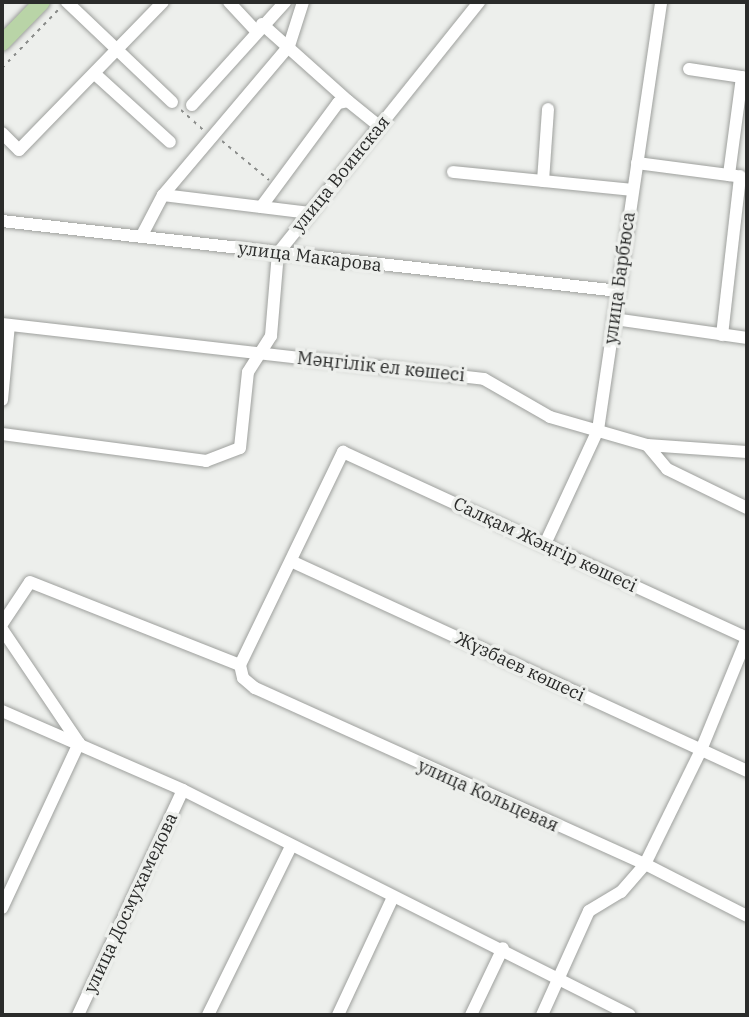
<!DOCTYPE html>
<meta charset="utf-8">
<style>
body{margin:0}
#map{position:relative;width:749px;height:1017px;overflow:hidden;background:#edefec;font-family:"IBM Plex Serif",serif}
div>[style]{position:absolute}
.path>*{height:2px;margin-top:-1px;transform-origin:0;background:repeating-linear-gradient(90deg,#8a8c8a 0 3.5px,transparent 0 8.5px)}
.roads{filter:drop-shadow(0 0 2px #9ea09d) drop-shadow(0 0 2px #9ea09d)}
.minor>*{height:12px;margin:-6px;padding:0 6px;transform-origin:6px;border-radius:6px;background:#fff}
.major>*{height:16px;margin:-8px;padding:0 8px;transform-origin:8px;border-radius:8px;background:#b9d4a7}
span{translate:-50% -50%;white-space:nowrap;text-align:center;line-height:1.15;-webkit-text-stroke:7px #edefec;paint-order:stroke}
.street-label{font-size:18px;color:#2a2b2a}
.frame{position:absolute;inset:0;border:4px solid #2a2b2a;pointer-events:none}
</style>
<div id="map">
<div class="path">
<div style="left:2px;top:68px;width:81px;rotate:-46deg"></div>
<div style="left:181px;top:110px;width:30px;rotate:42deg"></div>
<div style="left:222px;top:141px;width:61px;rotate:39.7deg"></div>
</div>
<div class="roads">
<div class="minor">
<div style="left:67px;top:2px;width:145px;rotate:43.6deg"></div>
<div style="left:229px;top:2px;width:40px;rotate:47deg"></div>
<div style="left:262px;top:24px;width:115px;rotate:41.8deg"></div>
<div style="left:689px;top:69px;width:54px;rotate:8.6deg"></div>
<div style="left:742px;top:77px;width:99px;rotate:97.6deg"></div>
<div style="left:95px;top:74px;width:101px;rotate:42.2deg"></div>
<div style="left:192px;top:105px;width:139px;rotate:-47.9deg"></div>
<div style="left:2px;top:133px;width:24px;rotate:45deg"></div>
<div style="left:19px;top:150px;width:206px;rotate:-45.8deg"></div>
<div style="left:637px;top:163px;width:100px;rotate:7.5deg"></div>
<div style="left:453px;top:172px;width:180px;rotate:5.7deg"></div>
<div style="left:543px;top:181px;width:72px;rotate:-86deg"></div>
<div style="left:163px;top:195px;width:148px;rotate:7deg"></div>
<div style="left:261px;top:207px;width:129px;rotate:-53.5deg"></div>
<div style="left:338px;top:103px;width:10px;rotate:-11deg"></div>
<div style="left:348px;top:101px;width:40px;rotate:39deg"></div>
<div style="left:2px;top:221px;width:620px;rotate:6.48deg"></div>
<div style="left:141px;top:237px;width:47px;rotate:-62.4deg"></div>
<div style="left:163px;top:195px;width:195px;rotate:-49.8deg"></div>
<div style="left:289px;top:46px;width:46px;rotate:-72.3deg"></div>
<div style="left:614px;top:319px;width:134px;rotate:8.1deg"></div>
<div style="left:2px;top:324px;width:485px;rotate:6.5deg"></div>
<div style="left:484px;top:379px;width:76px;rotate:29.9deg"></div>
<div style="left:550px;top:417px;width:101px;rotate:16.1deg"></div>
<div style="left:647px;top:445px;width:100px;rotate:4deg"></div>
<div style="left:722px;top:335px;width:160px;rotate:-83.5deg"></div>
<div style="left:2px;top:400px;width:75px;rotate:-84.7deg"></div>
<div style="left:2px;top:434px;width:206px;rotate:7.5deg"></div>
<div style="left:206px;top:461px;width:36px;rotate:-21deg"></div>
<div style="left:240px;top:448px;width:76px;rotate:-84deg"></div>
<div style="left:248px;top:372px;width:43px;rotate:-57.4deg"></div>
<div style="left:271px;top:336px;width:83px;rotate:-85.2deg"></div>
<div style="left:278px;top:253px;width:322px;rotate:-51.3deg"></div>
<div style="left:647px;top:445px;width:31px;rotate:50deg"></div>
<div style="left:667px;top:469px;width:89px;rotate:26deg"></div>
<div style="left:545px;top:544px;width:126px;rotate:-65.1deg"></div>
<div style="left:598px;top:430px;width:433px;rotate:-81.6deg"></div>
<div style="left:293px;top:562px;width:500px;rotate:24.7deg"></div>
<div style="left:2px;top:624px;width:50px;rotate:-56.3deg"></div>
<div style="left:30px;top:582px;width:226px;rotate:21.6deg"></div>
<div style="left:240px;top:665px;width:237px;rotate:-64.2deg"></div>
<div style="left:343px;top:452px;width:445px;rotate:24.7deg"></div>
<div style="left:2px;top:629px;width:138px;rotate:56deg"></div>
<div style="left:79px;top:743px;width:182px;rotate:115deg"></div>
<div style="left:240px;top:665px;width:13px;rotate:77deg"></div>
<div style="left:243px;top:678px;width:16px;rotate:40deg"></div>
<div style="left:255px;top:688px;width:428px;rotate:24.3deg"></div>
<div style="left:645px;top:864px;width:114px;rotate:27deg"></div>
<div style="left:2px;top:711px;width:197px;rotate:23.6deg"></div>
<div style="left:183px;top:790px;width:500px;rotate:26.72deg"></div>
<div style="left:78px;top:1015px;width:248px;rotate:-65deg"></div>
<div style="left:208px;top:1015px;width:188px;rotate:-63.8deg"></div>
<div style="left:338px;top:1015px;width:130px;rotate:-65deg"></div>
<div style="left:471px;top:1015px;width:74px;rotate:-64.5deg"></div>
<div style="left:542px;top:1015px;width:114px;rotate:-65.7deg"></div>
<div style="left:589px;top:911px;width:37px;rotate:-31deg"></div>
<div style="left:621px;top:892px;width:37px;rotate:-49deg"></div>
<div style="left:645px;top:864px;width:127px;rotate:-63.8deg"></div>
<div style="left:701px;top:750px;width:121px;rotate:-67.7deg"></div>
</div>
<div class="major">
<div style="left:2px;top:43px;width:57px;rotate:-45.7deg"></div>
</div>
</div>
<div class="street-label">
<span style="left:341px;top:174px;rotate:-51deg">улица Воинская</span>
<span style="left:310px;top:257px;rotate:7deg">улица Макарова</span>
<span style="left:620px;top:278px;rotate:-82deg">улица Барбюса</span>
<span style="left:381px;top:367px;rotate:6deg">Мәңгілік ел көшесі</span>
<span style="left:545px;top:545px;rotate:25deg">Салқам Жәңгір көшесі</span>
<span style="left:520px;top:667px;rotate:25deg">Жүзбаев көшесі</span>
<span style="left:488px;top:796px;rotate:24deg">улица Кольцевая</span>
<span style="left:131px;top:903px;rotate:-65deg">улица Досмухамедова</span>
</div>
<div class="frame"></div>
</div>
